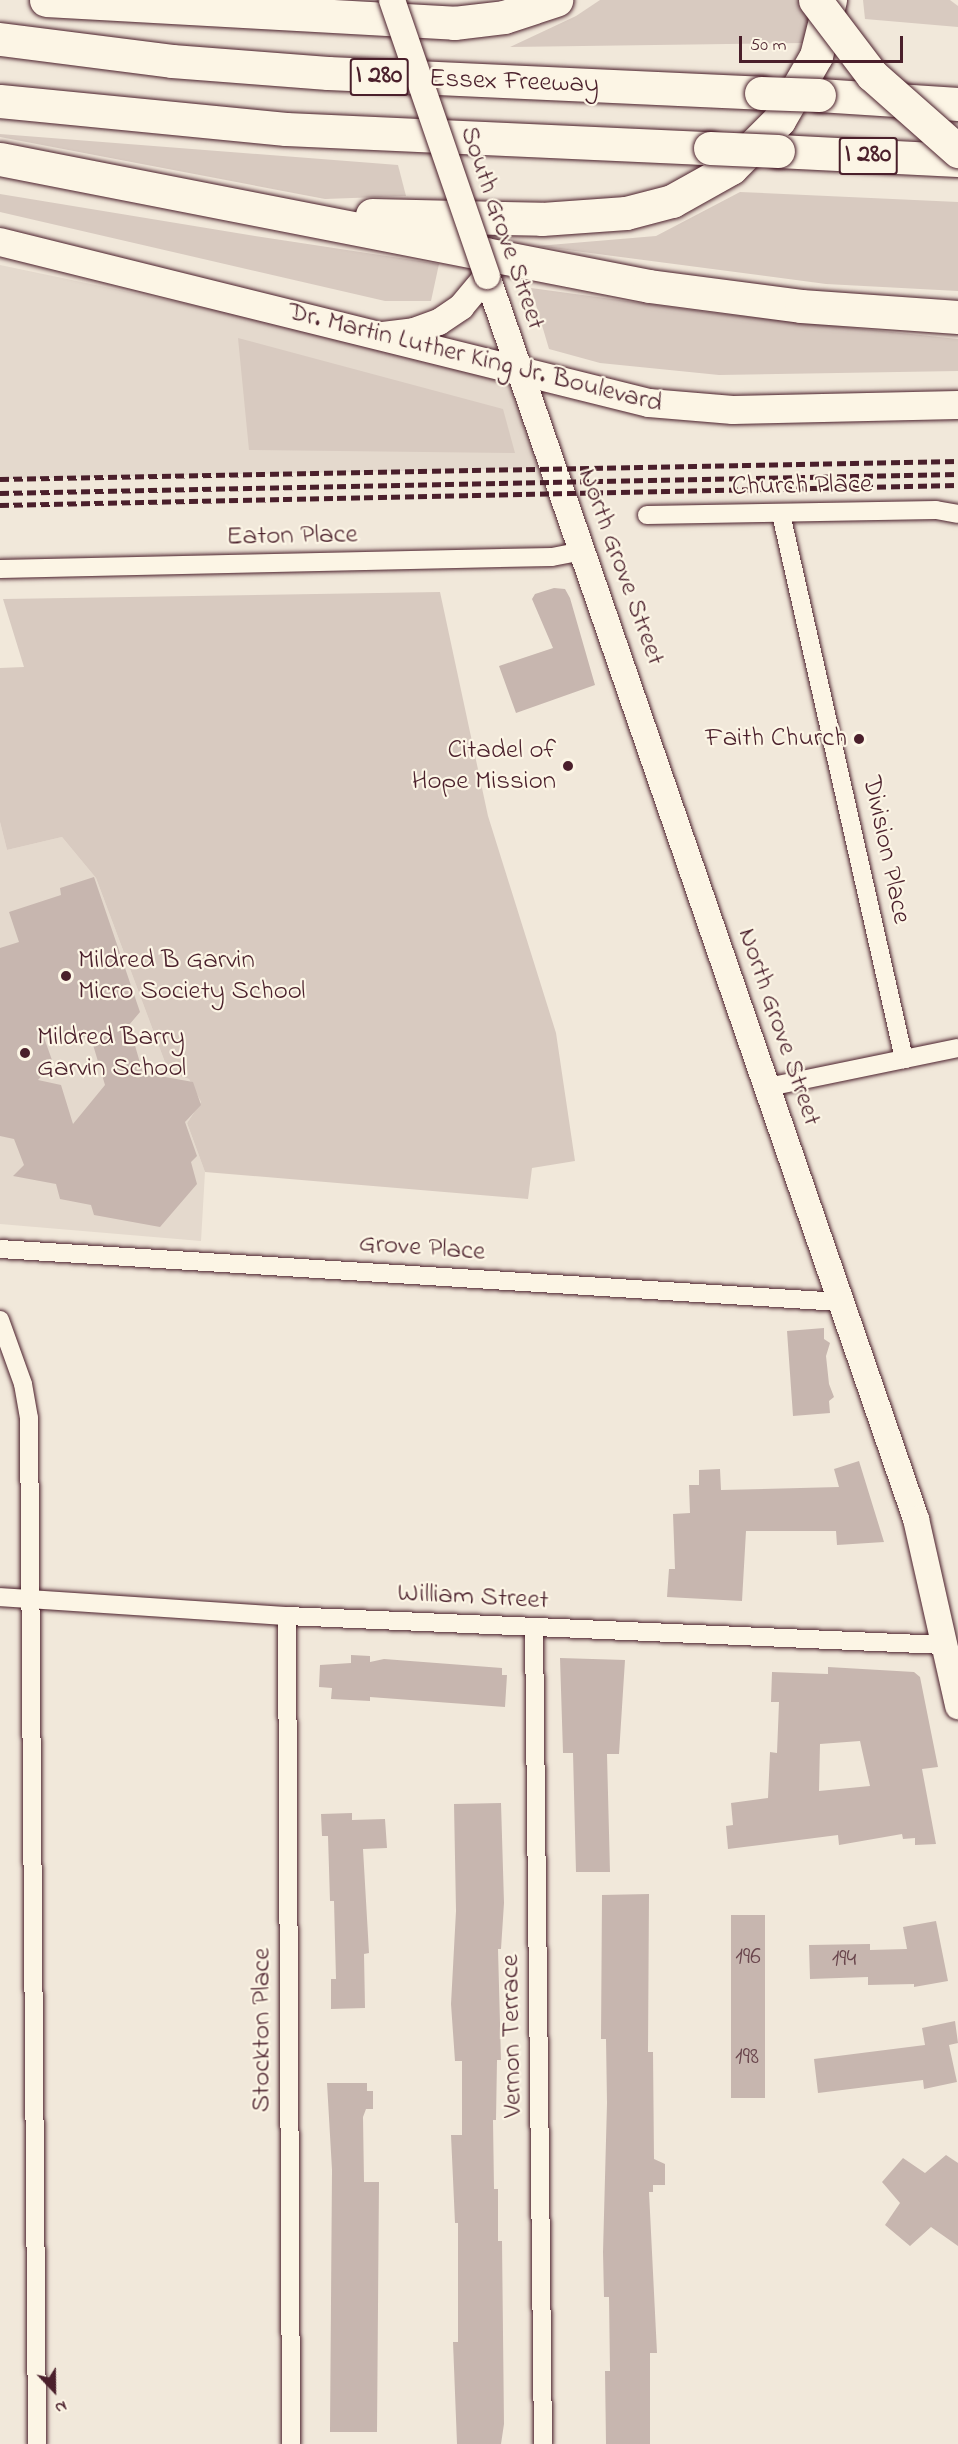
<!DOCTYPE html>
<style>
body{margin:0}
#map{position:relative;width:958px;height:2444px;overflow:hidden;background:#f1e8da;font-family:"Indie Flower",sans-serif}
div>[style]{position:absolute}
.built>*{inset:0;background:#e4d9cd}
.green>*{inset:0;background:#d8cac0}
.building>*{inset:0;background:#c7b6af}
.roads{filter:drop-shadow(0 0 2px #4a1f2b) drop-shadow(0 0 2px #4a1f2b)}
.minor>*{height:18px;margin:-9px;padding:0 9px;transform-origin:9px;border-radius:9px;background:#fcf5e5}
.secondary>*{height:26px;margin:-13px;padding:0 13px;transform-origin:13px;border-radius:13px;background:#fcf5e5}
.primary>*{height:28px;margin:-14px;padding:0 14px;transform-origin:14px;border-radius:14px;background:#fcf5e5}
.motorway>*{height:33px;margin:-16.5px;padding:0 16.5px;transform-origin:16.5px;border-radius:16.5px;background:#fcf5e5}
.rail>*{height:4.5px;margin-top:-2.25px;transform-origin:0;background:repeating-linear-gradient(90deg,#4a1f2b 0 9px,transparent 0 13.5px)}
.bridges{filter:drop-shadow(0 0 2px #4a1f2b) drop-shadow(0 0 2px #4a1f2b)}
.secondary-bridge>*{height:26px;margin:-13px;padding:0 13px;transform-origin:13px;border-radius:13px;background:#fcf5e5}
.motorway-bridge>*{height:33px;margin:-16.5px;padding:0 16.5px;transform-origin:16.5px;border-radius:16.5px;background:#fcf5e5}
.dots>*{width:16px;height:16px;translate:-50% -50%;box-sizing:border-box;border:3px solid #fcf5e5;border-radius:50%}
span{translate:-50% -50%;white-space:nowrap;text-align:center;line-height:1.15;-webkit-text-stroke:4.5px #fcf5e5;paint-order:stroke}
.number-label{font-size:24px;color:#69454c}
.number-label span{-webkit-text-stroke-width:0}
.shield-label span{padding:2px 4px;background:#fcf5e5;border:2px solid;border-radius:4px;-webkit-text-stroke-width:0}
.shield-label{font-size:26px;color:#4a1f2b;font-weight:700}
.street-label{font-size:27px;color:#4a1f2b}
.poi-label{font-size:27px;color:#4a1f2b}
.right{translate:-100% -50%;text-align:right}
.left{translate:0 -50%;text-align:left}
.north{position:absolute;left:24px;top:2360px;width:60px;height:60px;-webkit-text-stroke:4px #fcf5e5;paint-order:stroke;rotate:158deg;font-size:16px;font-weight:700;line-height:24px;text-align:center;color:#4a1f2b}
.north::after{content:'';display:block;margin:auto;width:21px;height:27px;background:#4a1f2b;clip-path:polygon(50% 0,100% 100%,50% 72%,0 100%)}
.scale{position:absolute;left:739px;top:36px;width:164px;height:27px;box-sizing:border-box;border:3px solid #4a1f2b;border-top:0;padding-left:8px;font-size:18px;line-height:21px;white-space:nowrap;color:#4a1f2b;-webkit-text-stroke:4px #fcf5e5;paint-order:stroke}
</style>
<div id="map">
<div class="built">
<div style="clip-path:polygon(0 265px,521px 374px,548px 468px,0 479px)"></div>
<div style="clip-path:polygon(0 822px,7px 850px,62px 837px,96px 878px,169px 1073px,189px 1079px,201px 1102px,187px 1123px,205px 1172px,201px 1241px,0 1224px)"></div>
</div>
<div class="green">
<div style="clip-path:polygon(600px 0,799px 0,811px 21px,806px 43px,510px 47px,576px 16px)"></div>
<div style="clip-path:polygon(863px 0,950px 0,958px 6px,958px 27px,865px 19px)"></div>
<div style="clip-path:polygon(0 134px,398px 165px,406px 196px,325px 199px,0 137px)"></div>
<div style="clip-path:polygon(740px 192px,958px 202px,958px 291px,826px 284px,537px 246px,656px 236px)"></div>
<div style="clip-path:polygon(0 194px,255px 236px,439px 264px,431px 301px,385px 301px,0 212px)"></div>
<div style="clip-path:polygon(531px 288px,722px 314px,958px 339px,958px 371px,719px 375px,600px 363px,549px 349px)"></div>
<div style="clip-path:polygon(238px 338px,503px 409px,515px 453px,249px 450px)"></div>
<div style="clip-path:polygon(440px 592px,488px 816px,556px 1033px,575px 1161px,532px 1168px,528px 1199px,205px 1172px,187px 1123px,201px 1102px,189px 1079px,169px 1073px,96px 878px,62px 837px,7px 850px,0 822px,0 668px,24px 667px,3px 599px)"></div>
</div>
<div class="building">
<div style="clip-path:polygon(554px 588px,565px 589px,570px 598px,595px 685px,516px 713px,499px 666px,553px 648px,532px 599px,535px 594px)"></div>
<div style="clip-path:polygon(evenodd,94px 877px,140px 1012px,129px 1025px,143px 1073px,193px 1082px,201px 1105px,185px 1122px,197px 1156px,191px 1162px,197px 1184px,160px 1227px,94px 1215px,91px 1205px,60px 1199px,56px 1184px,13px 1176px,24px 1165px,14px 1139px,0 1136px,0 948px,19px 942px,9px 912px,61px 895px,60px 888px,94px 877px,41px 1029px,91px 1038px,105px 1085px,73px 1124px,61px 1085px,38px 1080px,53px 1063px,41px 1029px)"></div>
<div style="clip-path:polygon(824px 1328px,824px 1339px,830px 1343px,826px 1356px,829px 1384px,834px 1397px,829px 1401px,830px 1413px,793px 1416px,787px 1331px)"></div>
<div style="clip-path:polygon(859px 1461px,884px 1542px,837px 1545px,836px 1531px,746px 1531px,742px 1601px,667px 1597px,669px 1569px,675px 1569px,673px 1514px,690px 1513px,689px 1485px,699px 1485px,699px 1470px,720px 1469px,721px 1490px,839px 1487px,834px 1469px)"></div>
<div style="clip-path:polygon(351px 1655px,370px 1656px,370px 1662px,384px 1659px,502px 1668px,502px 1675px,507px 1675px,505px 1707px,370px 1697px,370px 1701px,331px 1699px,332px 1688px,319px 1687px,320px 1665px,351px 1663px)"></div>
<div style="clip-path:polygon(560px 1658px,625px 1660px,619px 1754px,607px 1754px,610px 1872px,576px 1872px,573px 1753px,563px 1753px)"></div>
<div style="clip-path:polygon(evenodd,828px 1667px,914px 1672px,920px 1677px,938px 1767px,922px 1769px,936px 1844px,915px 1845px,915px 1838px,903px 1839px,902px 1834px,839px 1845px,838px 1835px,728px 1849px,726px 1826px,733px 1825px,731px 1803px,768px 1798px,770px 1752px,777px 1753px,779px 1702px,771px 1702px,772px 1672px,828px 1674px,828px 1667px,860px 1741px,870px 1786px,819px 1791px,820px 1744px,860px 1741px)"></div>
<div style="clip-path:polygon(501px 1803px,504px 1903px,501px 1949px,498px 1949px,501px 2060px,497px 2060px,496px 2120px,493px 2120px,494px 2189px,498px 2189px,498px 2241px,502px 2241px,504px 2424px,501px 2444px,457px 2444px,453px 2342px,458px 2342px,458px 2223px,455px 2223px,451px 2135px,462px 2135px,462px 2061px,455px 2061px,451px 2004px,456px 1911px,454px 1804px)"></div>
<div style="clip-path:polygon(352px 1813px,352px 1820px,385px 1819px,387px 1848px,363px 1849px,369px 1953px,364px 1954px,365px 2008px,331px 2009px,331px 1979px,336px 1979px,334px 1901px,330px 1901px,328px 1836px,322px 1836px,321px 1814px)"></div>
<div style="clip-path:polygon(649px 1894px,648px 2052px,653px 2052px,654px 2159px,665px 2164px,665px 2185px,653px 2185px,653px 2192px,649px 2192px,657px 2353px,650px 2353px,650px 2444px,606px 2444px,605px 2371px,610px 2371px,609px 2297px,604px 2297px,603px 2252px,607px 2103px,606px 2039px,601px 2039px,602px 1895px)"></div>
<div style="clip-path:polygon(731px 1915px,765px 1915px,765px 2098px,731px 2098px)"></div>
<div style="clip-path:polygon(936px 1921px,948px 1981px,914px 1987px,914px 1984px,868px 1985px,868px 1977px,810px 1979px,809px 1945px,870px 1944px,870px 1950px,907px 1949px,903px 1927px)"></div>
<div style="clip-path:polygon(955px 2021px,958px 2043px,949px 2045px,957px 2082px,924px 2089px,923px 2080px,818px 2093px,814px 2059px,925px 2045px,922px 2028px)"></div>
<div style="clip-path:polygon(327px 2083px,367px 2083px,367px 2091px,373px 2091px,373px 2109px,366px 2109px,363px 2117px,364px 2182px,379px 2182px,377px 2432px,330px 2432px,332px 2170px)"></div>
<div style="clip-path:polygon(946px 2155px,958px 2163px,958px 2246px,931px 2227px,910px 2246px,885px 2225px,900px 2203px,882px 2182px,903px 2158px,925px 2173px)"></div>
</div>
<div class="roads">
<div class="minor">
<div style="left:781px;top:514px;width:559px;rotate:77.28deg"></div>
<div style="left:647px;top:515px;width:289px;rotate:-1deg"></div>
<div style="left:936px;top:510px;width:22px;rotate:10deg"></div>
<div style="left:0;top:569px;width:552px;rotate:-1.25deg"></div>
<div style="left:552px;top:557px;width:32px;rotate:-11deg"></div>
<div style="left:768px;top:1087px;width:194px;rotate:-11.6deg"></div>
<div style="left:0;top:1249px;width:842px;rotate:3.61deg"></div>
<div style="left:0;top:1320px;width:68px;rotate:70.2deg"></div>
<div style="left:23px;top:1384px;width:35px;rotate:80deg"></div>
<div style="left:29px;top:1418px;width:1026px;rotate:89.55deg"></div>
<div style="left:0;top:1597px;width:288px;rotate:3.8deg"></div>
<div style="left:287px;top:1616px;width:658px;rotate:2.53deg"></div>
<div style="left:287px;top:1616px;width:828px;rotate:89.72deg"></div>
<div style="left:534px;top:1627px;width:817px;rotate:89.37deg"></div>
</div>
<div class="secondary">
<div style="left:487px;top:276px;width:1315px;rotate:70.96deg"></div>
<div style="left:916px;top:1519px;width:192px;rotate:77.3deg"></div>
<div style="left:383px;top:335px;width:31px;rotate:-7deg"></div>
<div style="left:414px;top:331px;width:27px;rotate:-20deg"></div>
<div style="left:439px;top:322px;width:27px;rotate:-34deg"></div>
<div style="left:461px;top:307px;width:40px;rotate:-50deg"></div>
</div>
<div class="primary">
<div style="left:0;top:242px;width:669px;rotate:13.93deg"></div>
<div style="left:649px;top:403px;width:84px;rotate:4.8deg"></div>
<div style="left:733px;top:410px;width:225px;rotate:-1.3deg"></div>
</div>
<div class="motorway">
<div style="left:46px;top:0;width:409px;rotate:3.2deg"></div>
<div style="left:454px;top:23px;width:50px;rotate:-6.8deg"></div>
<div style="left:504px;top:17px;width:55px;rotate:-18.1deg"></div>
<div style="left:0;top:39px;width:173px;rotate:7.3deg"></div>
<div style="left:172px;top:61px;width:156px;rotate:4.4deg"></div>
<div style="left:328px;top:73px;width:433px;rotate:2.6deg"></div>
<div style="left:819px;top:95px;width:139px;rotate:3.7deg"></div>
<div style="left:0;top:101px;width:287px;rotate:5.6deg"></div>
<div style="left:286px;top:129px;width:424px;rotate:2.6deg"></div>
<div style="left:778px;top:151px;width:180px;rotate:2.9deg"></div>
<div style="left:0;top:159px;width:661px;rotate:11.07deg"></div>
<div style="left:649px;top:286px;width:153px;rotate:7.5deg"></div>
<div style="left:801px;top:306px;width:157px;rotate:4deg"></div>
<div style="left:372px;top:215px;width:170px;rotate:1.3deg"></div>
<div style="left:542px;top:219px;width:84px;rotate:-4.1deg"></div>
<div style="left:626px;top:213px;width:48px;rotate:-14.6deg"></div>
<div style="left:672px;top:201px;width:68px;rotate:-29.2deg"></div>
<div style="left:731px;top:168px;width:68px;rotate:-45deg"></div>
<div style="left:779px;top:120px;width:74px;rotate:-60deg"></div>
<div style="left:816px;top:56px;width:58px;rotate:-76deg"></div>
</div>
</div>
<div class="rail">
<div style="left:0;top:479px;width:958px;rotate:-1.08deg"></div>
<div style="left:0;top:493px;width:958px;rotate:-1.14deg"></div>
<div style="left:0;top:505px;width:958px;rotate:-1.2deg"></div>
</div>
<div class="bridges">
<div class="secondary-bridge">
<div style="left:392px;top:0;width:292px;rotate:71deg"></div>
</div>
<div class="motorway-bridge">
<div style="left:815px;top:0;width:94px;rotate:52.8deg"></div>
<div style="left:872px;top:75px;width:115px;rotate:41.5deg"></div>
<div style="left:761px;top:93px;width:58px;rotate:2deg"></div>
<div style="left:710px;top:148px;width:68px;rotate:2.5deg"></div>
</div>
</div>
<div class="dots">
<div style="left:859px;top:739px;background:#4a1f2b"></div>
<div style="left:568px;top:766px;background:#4a1f2b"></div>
<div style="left:66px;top:976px;background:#4a1f2b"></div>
<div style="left:25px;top:1053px;background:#4a1f2b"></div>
</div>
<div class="number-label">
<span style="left:748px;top:1958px">196</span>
<span style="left:844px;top:1960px">194</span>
<span style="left:747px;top:2058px">198</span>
</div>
<div class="shield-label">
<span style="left:379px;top:77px">I 280</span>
<span style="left:868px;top:156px">I 280</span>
</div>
<div class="street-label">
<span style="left:514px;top:82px;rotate:2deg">Essex Freeway</span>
<span style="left:502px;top:228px;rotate:71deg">South Grove Street</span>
<span style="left:475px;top:358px;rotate:14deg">Dr. Martin Luther King Jr. Boulevard</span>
<span style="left:802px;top:486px;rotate:-1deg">Church Place</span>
<span style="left:292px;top:536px;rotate:-1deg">Eaton Place</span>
<span style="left:621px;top:567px;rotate:70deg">North Grove Street</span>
<span style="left:886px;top:850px;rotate:78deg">Division Place</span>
<span style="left:779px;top:1027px;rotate:71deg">North Grove Street</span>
<span style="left:422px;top:1248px;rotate:4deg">Grove Place</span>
<span style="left:473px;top:1597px;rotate:3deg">William Street</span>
<span style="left:262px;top:2030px;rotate:-90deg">Stockton Place</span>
<span style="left:512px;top:2036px;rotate:-91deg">Vernon Terrace</span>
</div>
<div class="poi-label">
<span class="right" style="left:847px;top:739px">Faith Church</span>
<span class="right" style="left:556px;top:766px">Citadel of<br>Hope Mission</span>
<span class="left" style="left:78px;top:976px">Mildred B Garvin<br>Micro Society School</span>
<span class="left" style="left:37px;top:1053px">Mildred Barry<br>Garvin School</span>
</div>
<div class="north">N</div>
<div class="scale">50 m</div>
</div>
